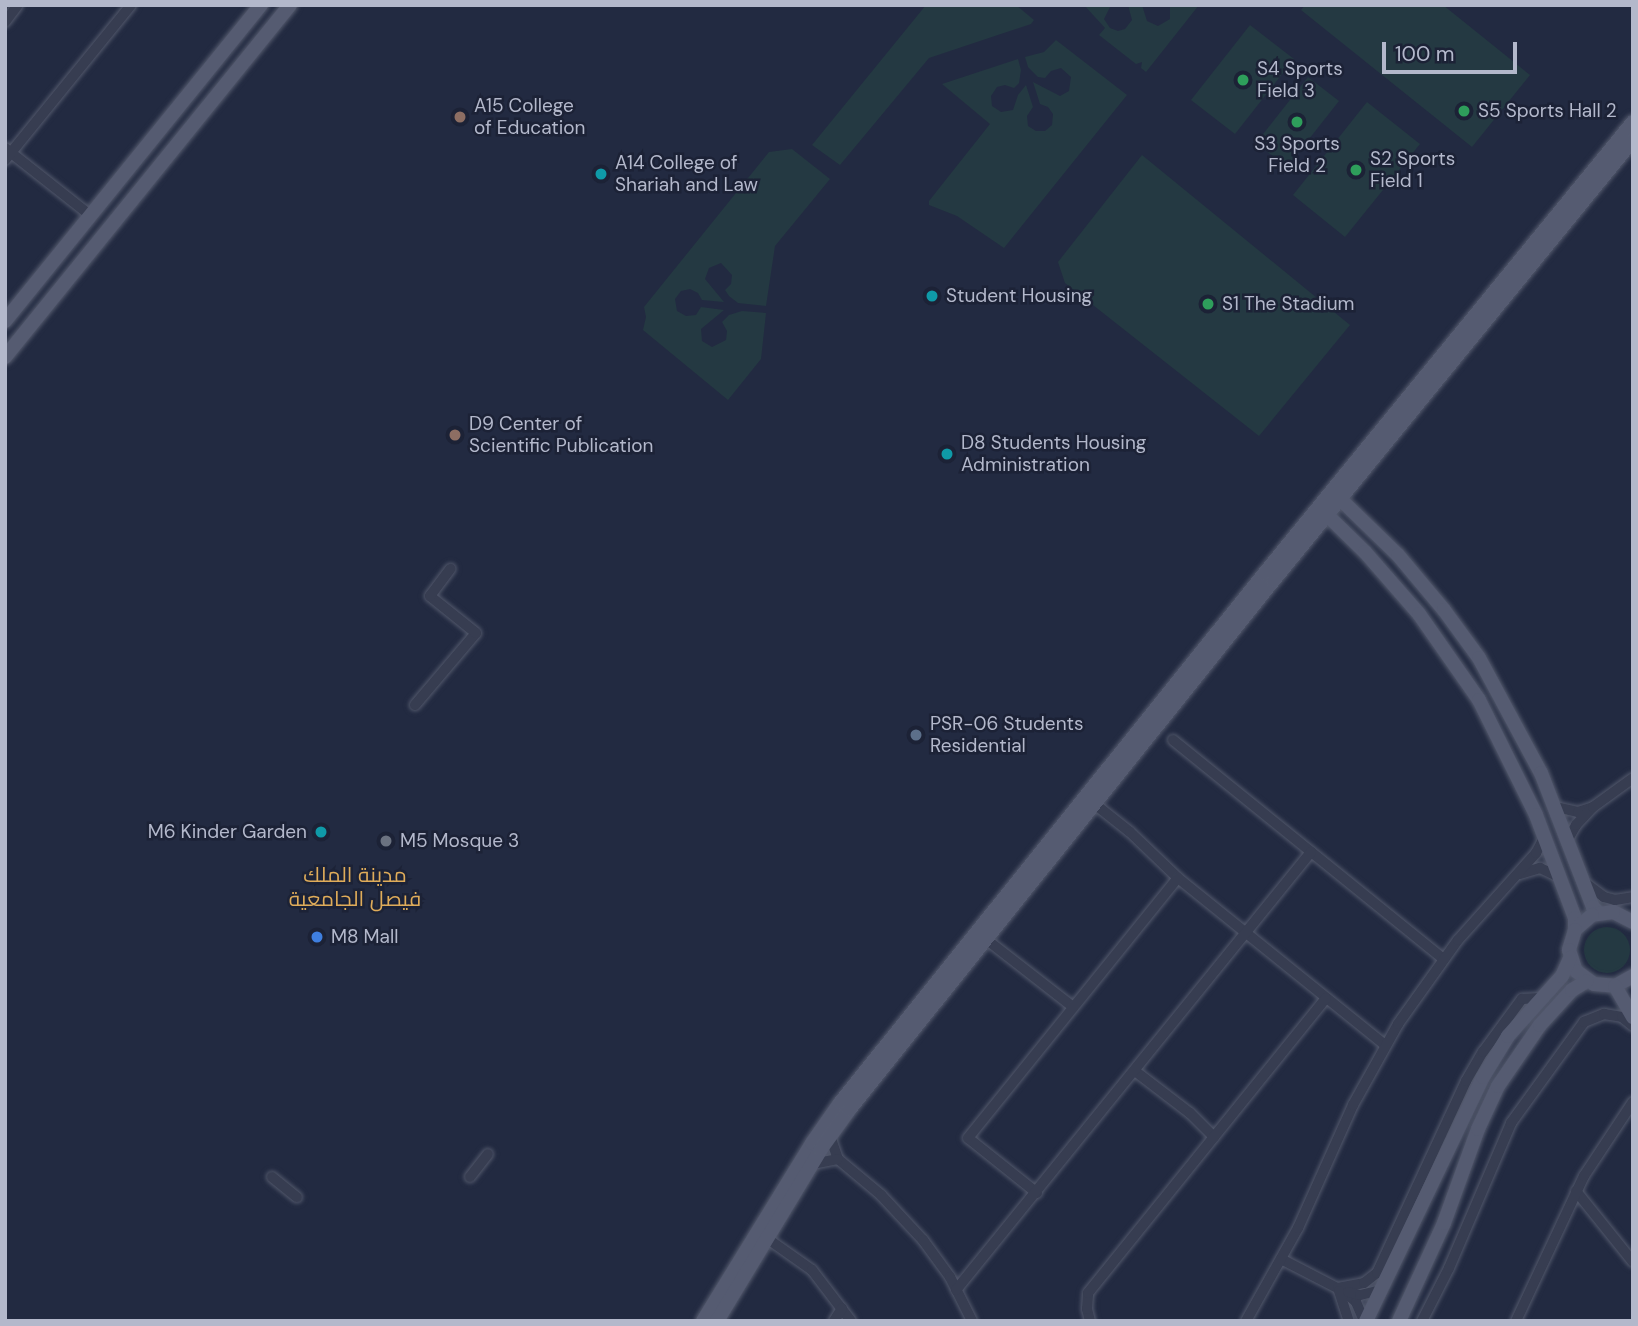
<!DOCTYPE html>
<meta charset="utf-8">
<style>
body{margin:0}
#map{position:relative;width:1638px;height:1326px;overflow:hidden;background:#222a41;font-family:"DM Sans",Cairo,sans-serif}
div>[style]{position:absolute}
.green>*{inset:0;background:#243942}
.round{border-radius:50%}
.roads{filter:drop-shadow(0 0 2px #52586b) drop-shadow(0 0 2px #52586b)}
.minor>*{height:10px;margin:-5px;padding:0 5px;transform-origin:5px;border-radius:5px;background:#373d51}
.major>*{height:14px;margin:-7px;padding:0 7px;transform-origin:7px;border-radius:7px;background:#555b71}
.dots>*{width:19px;height:19px;translate:-50% -50%;box-sizing:border-box;border:4px solid #1c2236;border-radius:50%}
span{translate:-50% -50%;white-space:nowrap;text-align:center;line-height:1.15;-webkit-text-stroke:5px #1c2236;paint-order:stroke}
.poi-label{font-size:19px;color:#b3b8cb}
.left{translate:0 -50%;text-align:left}
.right{translate:-100% -50%;text-align:right}
.neighbourhood-label{font-size:21px;color:#dfac5a}
.frame{position:absolute;inset:0;border:7px solid #b3b8cb;pointer-events:none}
.scale{position:absolute;left:1382px;top:42px;width:135px;height:32px;box-sizing:border-box;border:4px solid #b3b8cb;border-top:0;padding-left:9px;font-size:21px;line-height:24px;white-space:nowrap;color:#b3b8cb;-webkit-text-stroke:5px #1c2236;paint-order:stroke}
</style>
<div id="map">
<div class="green">
<div style="clip-path:polygon(926px 5px,1016px 5px,1034px 20px,1031px 24px,929px 58px,840px 165px,812px 145px)"></div>
<div style="clip-path:polygon(1084px 5px,1111px 5px,1104px 19px,1110px 28px,1118px 31px,1125px 29px,1132px 20px,1128px 5px,1142px 5px,1147px 21px,1158px 26px,1170px 19px,1170px 5px,1199px 5px,1146px 72px,1141px 68px,1142px 62px,1136px 64px,1099px 35px,1105px 28px)"></div>
<div style="clip-path:polygon(1305px 5px,1443px 5px,1530px 75px,1472px 147px,1301px 10px)"></div>
<div style="clip-path:polygon(1250px 25px,1294px 59px,1235px 134px,1191px 100px)"></div>
<div style="clip-path:polygon(1056px 40px,1127px 95px,1004px 248px,957px 216px,929px 205px,929px 201px,990px 124px,942px 84px,1018px 59px,1021px 70px,1019px 83px,1014px 88px,1005px 85px,997px 87px,991px 96px,992px 106px,1001px 112px,1013px 110px,1018px 95px,1026px 85px,1033px 107px,1027px 116px,1028px 126px,1036px 131px,1045px 131px,1052px 125px,1053px 114px,1048px 107px,1040px 104px,1033px 82px,1060px 96px,1069px 91px,1071px 77px,1061px 68px,1051px 71px,1045px 78px,1038px 77px,1028px 67px,1025px 57px,1044px 52px)"></div>
<div style="clip-path:polygon(1308px 77px,1339px 101px,1287px 167px,1256px 143px)"></div>
<div style="clip-path:polygon(1367px 102px,1420px 144px,1345px 237px,1293px 195px)"></div>
<div style="clip-path:polygon(792px 149px,830px 179px,775px 246px,766px 306px,738px 303px,729px 296px,725px 290px,731px 284px,732px 275px,721px 263px,709px 268px,705px 279px,724px 302px,702px 300px,698px 293px,690px 289px,681px 291px,675px 299px,677px 311px,686px 316px,696px 315px,701px 307px,724px 310px,701px 329px,702px 341px,712px 347px,726px 340px,727px 331px,722px 322px,729px 315px,742px 311px,766px 313px,761px 359px,728px 400px,643px 330px,646px 317px,644px 307px,769px 152px)"></div>
<div style="clip-path:polygon(1142px 155px,1350px 325px,1259px 436px,1065px 283px,1058px 262px)"></div>
<div class="round" style="left:1584px;top:927px;width:46px;height:46px"></div>
</div>
<div class="roads">
<div class="minor">
<div style="left:5px;top:22px;width:21px;rotate:-53deg"></div>
<div style="left:5px;top:148px;width:110px;rotate:38.3deg"></div>
<div style="left:5px;top:160px;width:200px;rotate:-50.9deg"></div>
<div style="left:415px;top:705px;width:94px;rotate:-49.7deg"></div>
<div style="left:476px;top:633px;width:59px;rotate:-141.2deg"></div>
<div style="left:430px;top:596px;width:34px;rotate:-53deg"></div>
<div style="left:1173px;top:740px;width:348px;rotate:39deg"></div>
<div style="left:1096px;top:805px;width:43px;rotate:38.5deg"></div>
<div style="left:1130px;top:832px;width:66px;rotate:43.8deg"></div>
<div style="left:1178px;top:878px;width:266px;rotate:38.9deg"></div>
<div style="left:1556px;top:807px;width:23px;rotate:13deg"></div>
<div style="left:1578px;top:812px;width:13px;rotate:-18deg"></div>
<div style="left:1568px;top:839px;width:16px;rotate:-60deg"></div>
<div style="left:1576px;top:825px;width:25px;rotate:-47deg"></div>
<div style="left:1593px;top:807px;width:49px;rotate:-35.9deg"></div>
<div style="left:1520px;top:874px;width:21px;rotate:-17deg"></div>
<div style="left:1540px;top:868px;width:21px;rotate:25deg"></div>
<div style="left:1584px;top:882px;width:25px;rotate:37deg"></div>
<div style="left:1604px;top:897px;width:11px;rotate:15deg"></div>
<div style="left:1615px;top:900px;width:18px;rotate:-9deg"></div>
<div style="left:987px;top:940px;width:109px;rotate:37.9deg"></div>
<div style="left:1135px;top:1071px;width:69px;rotate:37.4deg"></div>
<div style="left:1190px;top:1113px;width:34px;rotate:45deg"></div>
<div style="left:830px;top:1136px;width:24px;rotate:71deg"></div>
<div style="left:838px;top:1159px;width:56px;rotate:39.9deg"></div>
<div style="left:881px;top:1195px;width:62px;rotate:47deg"></div>
<div style="left:923px;top:1240px;width:46px;rotate:53.9deg"></div>
<div style="left:950px;top:1277px;width:49px;rotate:63.4deg"></div>
<div style="left:812px;top:1164px;width:26px;rotate:-11deg"></div>
<div style="left:272px;top:1177px;width:32px;rotate:39deg"></div>
<div style="left:470px;top:1177px;width:29px;rotate:-52deg"></div>
<div style="left:1576px;top:1191px;width:91px;rotate:51.2deg"></div>
<div style="left:1037px;top:1193px;width:88px;rotate:-141.4deg"></div>
<div style="left:968px;top:1138px;width:334px;rotate:-51.1deg"></div>
<div style="left:768px;top:1239px;width:54px;rotate:35.2deg"></div>
<div style="left:812px;top:1270px;width:64px;rotate:52.6deg"></div>
<div style="left:1281px;top:1259px;width:70px;rotate:27.3deg"></div>
<div style="left:1343px;top:1291px;width:17px;rotate:40deg"></div>
<div style="left:1356px;top:1302px;width:21px;rotate:67deg"></div>
<div style="left:1338px;top:1288px;width:26px;rotate:-11deg"></div>
<div style="left:1364px;top:1283px;width:16px;rotate:-38deg"></div>
<div style="left:1377px;top:1273px;width:212px;rotate:-65.1deg"></div>
<div style="left:1466px;top:1081px;width:34px;rotate:-60deg"></div>
<div style="left:1483px;top:1052px;width:66px;rotate:-53.7deg"></div>
<div style="left:1522px;top:999px;width:18px;rotate:-3deg"></div>
<div style="left:956px;top:1290px;width:564px;rotate:-50.98deg"></div>
<div style="left:1339px;top:1291px;width:32px;rotate:72deg"></div>
<div style="left:1348px;top:1292px;width:12px;rotate:14deg"></div>
<div style="left:1360px;top:1295px;width:23px;rotate:-13deg"></div>
<div style="left:834px;top:1321px;width:15px;rotate:-58deg"></div>
<div style="left:1090px;top:1321px;width:12px;rotate:-104deg"></div>
<div style="left:1087px;top:1309px;width:16px;rotate:-86deg"></div>
<div style="left:1088px;top:1293px;width:379px;rotate:-51.1deg"></div>
<div style="left:1246px;top:1321px;width:107px;rotate:-60.8deg"></div>
<div style="left:1298px;top:1228px;width:135px;rotate:-65.9deg"></div>
<div style="left:1353px;top:1105px;width:93px;rotate:-60.9deg"></div>
<div style="left:1398px;top:1024px;width:103px;rotate:-54.5deg"></div>
<div style="left:1458px;top:940px;width:117px;rotate:-48.1deg"></div>
<div style="left:1536px;top:853px;width:17px;rotate:-62deg"></div>
<div style="left:1422px;top:1321px;width:59px;rotate:-63deg"></div>
<div style="left:1449px;top:1268px;width:158px;rotate:-66.8deg"></div>
<div style="left:1511px;top:1123px;width:125px;rotate:-54.1deg"></div>
<div style="left:1584px;top:1022px;width:22px;rotate:-22deg"></div>
<div style="left:1604px;top:1014px;width:18px;rotate:9deg"></div>
<div style="left:1622px;top:1017px;width:14px;rotate:39deg"></div>
<div style="left:1516px;top:1321px;width:160px;rotate:-64.9deg"></div>
<div style="left:1584px;top:1176px;width:89px;rotate:-56.5deg"></div>
</div>
<div class="major">
<div style="left:5px;top:321px;width:407px;rotate:-51deg"></div>
<div style="left:5px;top:357px;width:453px;rotate:-51deg"></div>
<div style="left:1334px;top:493px;width:89px;rotate:44.1deg"></div>
<div style="left:1398px;top:555px;width:72px;rotate:50.1deg"></div>
<div style="left:1444px;top:610px;width:59px;rotate:53.9deg"></div>
<div style="left:1479px;top:658px;width:131px;rotate:61.7deg"></div>
<div style="left:1541px;top:773px;width:144px;rotate:68.8deg"></div>
<div style="left:1593px;top:907px;width:8px;rotate:45deg"></div>
<div style="left:1323px;top:511px;width:59px;rotate:44.3deg"></div>
<div style="left:1365px;top:552px;width:82px;rotate:48.9deg"></div>
<div style="left:1419px;top:614px;width:105px;rotate:55.1deg"></div>
<div style="left:1479px;top:700px;width:128px;rotate:63.6deg"></div>
<div style="left:1536px;top:815px;width:110px;rotate:69.3deg"></div>
<div style="left:1575px;top:918px;width:12px;rotate:90deg"></div>
<div style="left:1633px;top:922px;width:22px;rotate:-153deg"></div>
<div style="left:1613px;top:912px;width:21px;rotate:172deg"></div>
<div style="left:1592px;top:915px;width:23px;rotate:139deg"></div>
<div style="left:1575px;top:930px;width:21px;rotate:107deg"></div>
<div style="left:1569px;top:950px;width:22px;rotate:72deg"></div>
<div style="left:1576px;top:971px;width:22px;rotate:36deg"></div>
<div style="left:1594px;top:984px;width:21px;rotate:5deg"></div>
<div style="left:1615px;top:986px;width:21px;rotate:-29deg"></div>
<div style="left:1615px;top:986px;width:36px;rotate:60deg"></div>
<div style="left:703px;top:1321px;width:209px;rotate:-58.5deg"></div>
<div style="left:812px;top:1143px;width:49px;rotate:-55deg"></div>
<div style="left:840px;top:1103px;width:678px;rotate:-51.29deg"></div>
<div style="left:1264px;top:574px;width:583px;rotate:-50.77deg"></div>
<div style="left:717px;top:1321px;width:201px;rotate:-58.8deg"></div>
<div style="left:821px;top:1149px;width:48px;rotate:-54.3deg"></div>
<div style="left:849px;top:1110px;width:678px;rotate:-51.29deg"></div>
<div style="left:1273px;top:581px;width:569px;rotate:-50.77deg"></div>
<div style="left:1366px;top:1321px;width:271px;rotate:-64.4deg"></div>
<div style="left:1483px;top:1077px;width:48px;rotate:-58.6deg"></div>
<div style="left:1508px;top:1036px;width:81px;rotate:-48deg"></div>
<div style="left:1562px;top:976px;width:20px;rotate:-66deg"></div>
<div style="left:1399px;top:1321px;width:108px;rotate:-65.3deg"></div>
<div style="left:1444px;top:1223px;width:100px;rotate:-70.1deg"></div>
<div style="left:1478px;top:1129px;width:47px;rotate:-65.1deg"></div>
<div style="left:1498px;top:1086px;width:74px;rotate:-55.5deg"></div>
<div style="left:1540px;top:1025px;width:47px;rotate:-47.6deg"></div>
<div style="left:1572px;top:990px;width:17px;rotate:-31deg"></div>
</div>
</div>
<div class="dots">
<div style="left:1243px;top:80px;background:#2e9e5b"></div>
<div style="left:1464px;top:111px;background:#2e9e5b"></div>
<div style="left:460px;top:117px;background:#8d6e63"></div>
<div style="left:1297px;top:122px;background:#2e9e5b"></div>
<div style="left:1356px;top:170px;background:#2e9e5b"></div>
<div style="left:601px;top:174px;background:#0f9aa8"></div>
<div style="left:932px;top:296px;background:#0f9aa8"></div>
<div style="left:1208px;top:304px;background:#2e9e5b"></div>
<div style="left:455px;top:435px;background:#8d6e63"></div>
<div style="left:947px;top:454px;background:#0f9aa8"></div>
<div style="left:916px;top:735px;background:#5c6f8a"></div>
<div style="left:321px;top:832px;background:#0f9aa8"></div>
<div style="left:386px;top:841px;background:#6b7280"></div>
<div style="left:317px;top:937px;background:#3f7fe0"></div>
</div>
<div class="poi-label">
<span class="left" style="left:1257px;top:80px">S4 Sports<br>Field 3</span>
<span class="left" style="left:474px;top:117px">A15 College<br>of Education</span>
<span class="left" style="left:1478px;top:111px">S5 Sports Hall 2</span>
<span style="left:1297px;top:155px">S3 Sports<br>Field 2</span>
<span class="left" style="left:1370px;top:170px">S2 Sports<br>Field 1</span>
<span class="left" style="left:615px;top:174px">A14 College of<br>Shariah and Law</span>
<span class="left" style="left:946px;top:296px">Student Housing</span>
<span class="left" style="left:1222px;top:304px">S1 The Stadium</span>
<span class="left" style="left:469px;top:435px">D9 Center of<br>Scientific Publication</span>
<span class="left" style="left:961px;top:454px">D8 Students Housing<br>Administration</span>
<span class="left" style="left:930px;top:735px">PSR-06 Students<br>Residential</span>
<span class="right" style="left:307px;top:832px">M6 Kinder Garden</span>
<span class="left" style="left:400px;top:841px">M5 Mosque 3</span>
<span class="left" style="left:331px;top:937px">M8 Mall</span>
</div>
<div class="neighbourhood-label">
<span style="left:355px;top:887px">مدينة الملك<br>فيصل الجامعية</span>
</div>
<div class="frame"></div>
<div class="scale">100 m</div>
</div>
